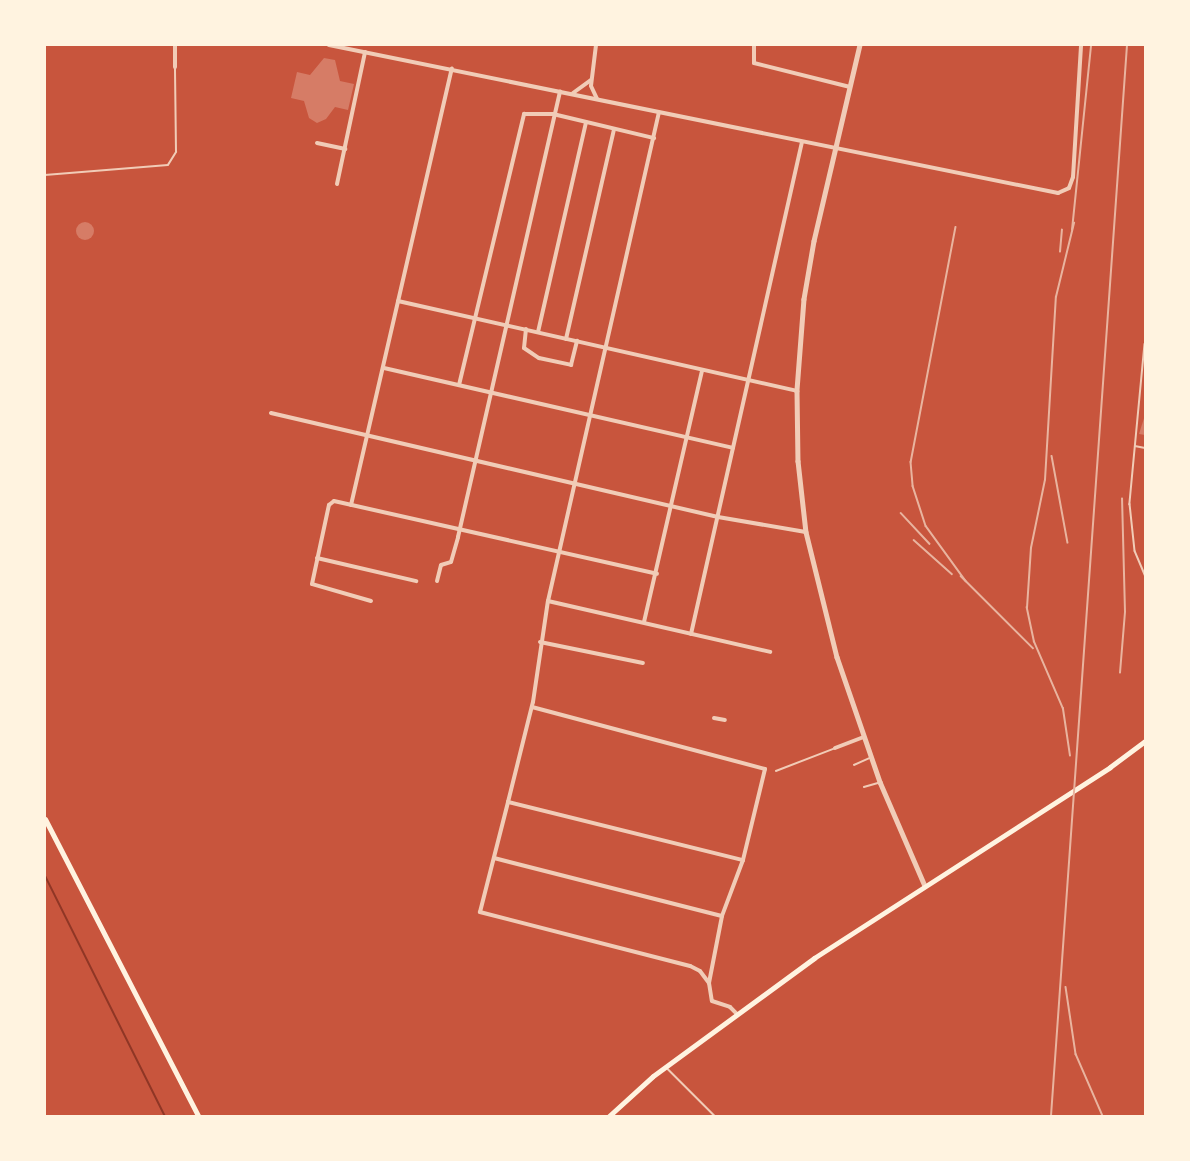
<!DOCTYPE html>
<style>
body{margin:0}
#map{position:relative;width:1190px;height:1161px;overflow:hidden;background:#c8553d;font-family:Arial,sans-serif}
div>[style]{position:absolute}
.stream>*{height:1.5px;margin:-0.75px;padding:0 0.75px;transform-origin:0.75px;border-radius:0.75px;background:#8f3625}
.building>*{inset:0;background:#d67c66}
.round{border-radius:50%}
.service>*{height:1.5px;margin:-0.75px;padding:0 0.75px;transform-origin:0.75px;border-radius:0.75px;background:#f1ccb7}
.minor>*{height:4px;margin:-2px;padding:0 2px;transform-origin:2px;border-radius:2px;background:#f1ccb7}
.tertiary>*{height:4.5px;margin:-2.25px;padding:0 2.25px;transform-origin:2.25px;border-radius:2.25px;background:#f1ccb7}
.primary>*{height:5px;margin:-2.5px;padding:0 2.5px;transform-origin:2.5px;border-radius:2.5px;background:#fff3e0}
.rail>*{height:1.5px;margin:-0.75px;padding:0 0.75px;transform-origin:0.75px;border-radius:0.75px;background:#e9b49f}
span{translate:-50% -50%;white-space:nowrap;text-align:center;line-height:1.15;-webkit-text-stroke:6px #fff3e0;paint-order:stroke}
.frame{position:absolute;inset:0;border:46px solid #fff3e0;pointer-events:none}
</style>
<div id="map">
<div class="stream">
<div style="left:45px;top:875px;width:269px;rotate:63.5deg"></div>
</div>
<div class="building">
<div style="clip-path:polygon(324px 58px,335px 60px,340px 81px,354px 84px,348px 110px,335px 107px,326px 119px,317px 123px,309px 118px,304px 101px,291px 98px,297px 72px,310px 75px)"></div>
<div class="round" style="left:76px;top:222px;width:18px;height:18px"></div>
<div style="clip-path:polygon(1145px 415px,1145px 435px,1139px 434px)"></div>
</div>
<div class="service">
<div style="left:45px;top:175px;width:123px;rotate:-4.6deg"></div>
<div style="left:168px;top:165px;width:15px;rotate:-58deg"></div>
<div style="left:176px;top:152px;width:84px;rotate:-90.7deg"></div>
<div style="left:1145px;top:344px;width:161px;rotate:95.4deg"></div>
<div style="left:1130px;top:504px;width:47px;rotate:83.9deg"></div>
<div style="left:1135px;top:551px;width:26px;rotate:67deg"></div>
<div style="left:1135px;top:446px;width:10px;rotate:11deg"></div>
<div style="left:854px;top:765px;width:17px;rotate:-24deg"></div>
<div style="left:776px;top:771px;width:61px;rotate:-21.1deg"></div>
<div style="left:864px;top:787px;width:15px;rotate:-16deg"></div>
<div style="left:668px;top:1069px;width:66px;rotate:45deg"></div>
</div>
<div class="minor">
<div style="left:329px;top:45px;width:744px;rotate:11.48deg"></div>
<div style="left:1058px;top:193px;width:12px;rotate:-24deg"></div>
<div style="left:1069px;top:188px;width:12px;rotate:-70deg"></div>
<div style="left:1073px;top:177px;width:132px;rotate:-86.5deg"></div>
<div style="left:596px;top:45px;width:41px;rotate:97deg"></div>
<div style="left:591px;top:86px;width:14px;rotate:65deg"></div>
<div style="left:754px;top:45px;width:18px;rotate:90deg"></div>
<div style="left:754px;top:63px;width:99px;rotate:14deg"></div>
<div style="left:175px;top:67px;width:22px;rotate:-90deg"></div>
<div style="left:573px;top:93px;width:22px;rotate:-36deg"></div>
<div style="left:317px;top:143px;width:29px;rotate:12deg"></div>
<div style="left:337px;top:184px;width:135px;rotate:-78deg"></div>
<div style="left:398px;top:301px;width:409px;rotate:12.7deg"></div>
<div style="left:526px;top:329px;width:19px;rotate:96deg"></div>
<div style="left:524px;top:348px;width:18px;rotate:34deg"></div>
<div style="left:539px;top:358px;width:33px;rotate:12deg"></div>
<div style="left:571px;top:365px;width:25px;rotate:-76deg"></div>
<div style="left:538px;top:332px;width:215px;rotate:-77.1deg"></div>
<div style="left:566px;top:339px;width:215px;rotate:-77.1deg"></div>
<div style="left:384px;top:368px;width:358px;rotate:12.9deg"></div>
<div style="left:459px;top:385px;width:279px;rotate:-76.5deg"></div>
<div style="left:524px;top:114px;width:29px"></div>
<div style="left:553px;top:114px;width:104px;rotate:13.4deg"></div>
<div style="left:271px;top:413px;width:459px;rotate:13.1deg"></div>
<div style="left:718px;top:517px;width:89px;rotate:9.7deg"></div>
<div style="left:351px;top:505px;width:448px;rotate:-77deg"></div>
<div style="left:317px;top:558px;width:102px;rotate:13.1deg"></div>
<div style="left:437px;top:581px;width:16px;rotate:-76deg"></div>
<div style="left:441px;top:565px;width:10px;rotate:-17deg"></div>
<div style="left:451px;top:562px;width:26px;rotate:-74deg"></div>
<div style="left:458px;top:537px;width:457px;rotate:-77.1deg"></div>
<div style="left:371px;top:601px;width:61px;rotate:-163.9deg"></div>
<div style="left:312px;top:584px;width:81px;rotate:-77.9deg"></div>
<div style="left:329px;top:505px;width:6px;rotate:-39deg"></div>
<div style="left:334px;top:501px;width:331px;rotate:12.7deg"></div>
<div style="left:548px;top:601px;width:228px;rotate:12.9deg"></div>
<div style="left:644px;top:622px;width:258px;rotate:-77deg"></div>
<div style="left:691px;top:634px;width:504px;rotate:-77.29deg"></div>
<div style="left:540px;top:642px;width:105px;rotate:11.5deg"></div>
<div style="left:532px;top:707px;width:241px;rotate:14.9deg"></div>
<div style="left:765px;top:769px;width:94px;rotate:103.6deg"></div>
<div style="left:714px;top:718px;width:11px;rotate:10deg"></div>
<div style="left:835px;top:748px;width:30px;rotate:-21deg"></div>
<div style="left:508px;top:802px;width:242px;rotate:13.9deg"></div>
<div style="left:743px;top:860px;width:60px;rotate:110.6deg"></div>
<div style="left:722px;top:916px;width:68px;rotate:101deg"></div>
<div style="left:709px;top:983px;width:15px;rotate:-127deg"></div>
<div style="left:700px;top:971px;width:11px;rotate:-153deg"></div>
<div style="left:690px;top:966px;width:217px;rotate:-165.6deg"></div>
<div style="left:480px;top:912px;width:114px;rotate:-75.7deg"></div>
<div style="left:508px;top:802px;width:103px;rotate:-76deg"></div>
<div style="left:533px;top:702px;width:102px;rotate:-81.6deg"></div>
<div style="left:548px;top:601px;width:501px;rotate:-77.21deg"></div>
<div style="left:494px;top:858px;width:235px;rotate:14.3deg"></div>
<div style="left:709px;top:983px;width:18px;rotate:81deg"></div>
<div style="left:712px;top:1001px;width:19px;rotate:18deg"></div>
<div style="left:730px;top:1007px;width:10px;rotate:45deg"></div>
</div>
<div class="tertiary">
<div style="left:860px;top:45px;width:201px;rotate:103.2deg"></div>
<div style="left:814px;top:241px;width:59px;rotate:99.8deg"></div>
<div style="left:804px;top:299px;width:92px;rotate:94.4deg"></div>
<div style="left:797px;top:391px;width:70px;rotate:89.2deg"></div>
<div style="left:798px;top:461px;width:71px;rotate:83.6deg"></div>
<div style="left:806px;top:532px;width:129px;rotate:76.1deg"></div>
<div style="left:837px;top:657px;width:132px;rotate:71deg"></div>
<div style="left:880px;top:782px;width:113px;rotate:66.6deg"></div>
</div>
<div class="primary">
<div style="left:45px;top:819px;width:334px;rotate:62.7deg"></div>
<div style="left:609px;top:1116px;width:59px;rotate:-42.3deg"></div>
<div style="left:653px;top:1076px;width:200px;rotate:-36.2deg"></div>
<div style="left:814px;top:958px;width:352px;rotate:-32.8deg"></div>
<div style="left:1110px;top:767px;width:44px;rotate:-36.6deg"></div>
</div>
<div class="rail">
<div style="left:956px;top:227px;width:239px;rotate:100.8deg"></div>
<div style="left:911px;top:462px;width:24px;rotate:85deg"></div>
<div style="left:913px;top:486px;width:42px;rotate:72deg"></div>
<div style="left:926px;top:526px;width:68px;rotate:54deg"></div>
<div style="left:1072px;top:230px;width:186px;rotate:-84.1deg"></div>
<div style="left:1060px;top:252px;width:22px;rotate:-85deg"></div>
<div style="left:1052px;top:456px;width:88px;rotate:79.6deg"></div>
<div style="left:901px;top:513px;width:42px;rotate:46.9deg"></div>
<div style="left:914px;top:540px;width:51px;rotate:41.8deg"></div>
<div style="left:961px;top:576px;width:102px;rotate:45deg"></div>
<div style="left:1120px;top:673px;width:61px;rotate:-85.3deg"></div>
<div style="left:1125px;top:612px;width:113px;rotate:-91.5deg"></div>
<div style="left:1070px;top:756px;width:48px;rotate:-98.5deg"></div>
<div style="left:1063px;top:709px;width:73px;rotate:-113.4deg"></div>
<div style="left:1034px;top:642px;width:35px;rotate:-102deg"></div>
<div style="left:1027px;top:608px;width:60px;rotate:-86.2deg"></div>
<div style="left:1031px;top:548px;width:69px;rotate:-78.4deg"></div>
<div style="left:1045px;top:480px;width:183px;rotate:-86.6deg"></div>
<div style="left:1056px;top:297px;width:76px;rotate:-76.3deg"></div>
<div style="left:1066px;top:987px;width:68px;rotate:81.5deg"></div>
<div style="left:1076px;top:1054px;width:68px;rotate:66.5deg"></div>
<div style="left:1051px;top:1116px;width:1074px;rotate:-85.94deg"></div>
</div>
<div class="frame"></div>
</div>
